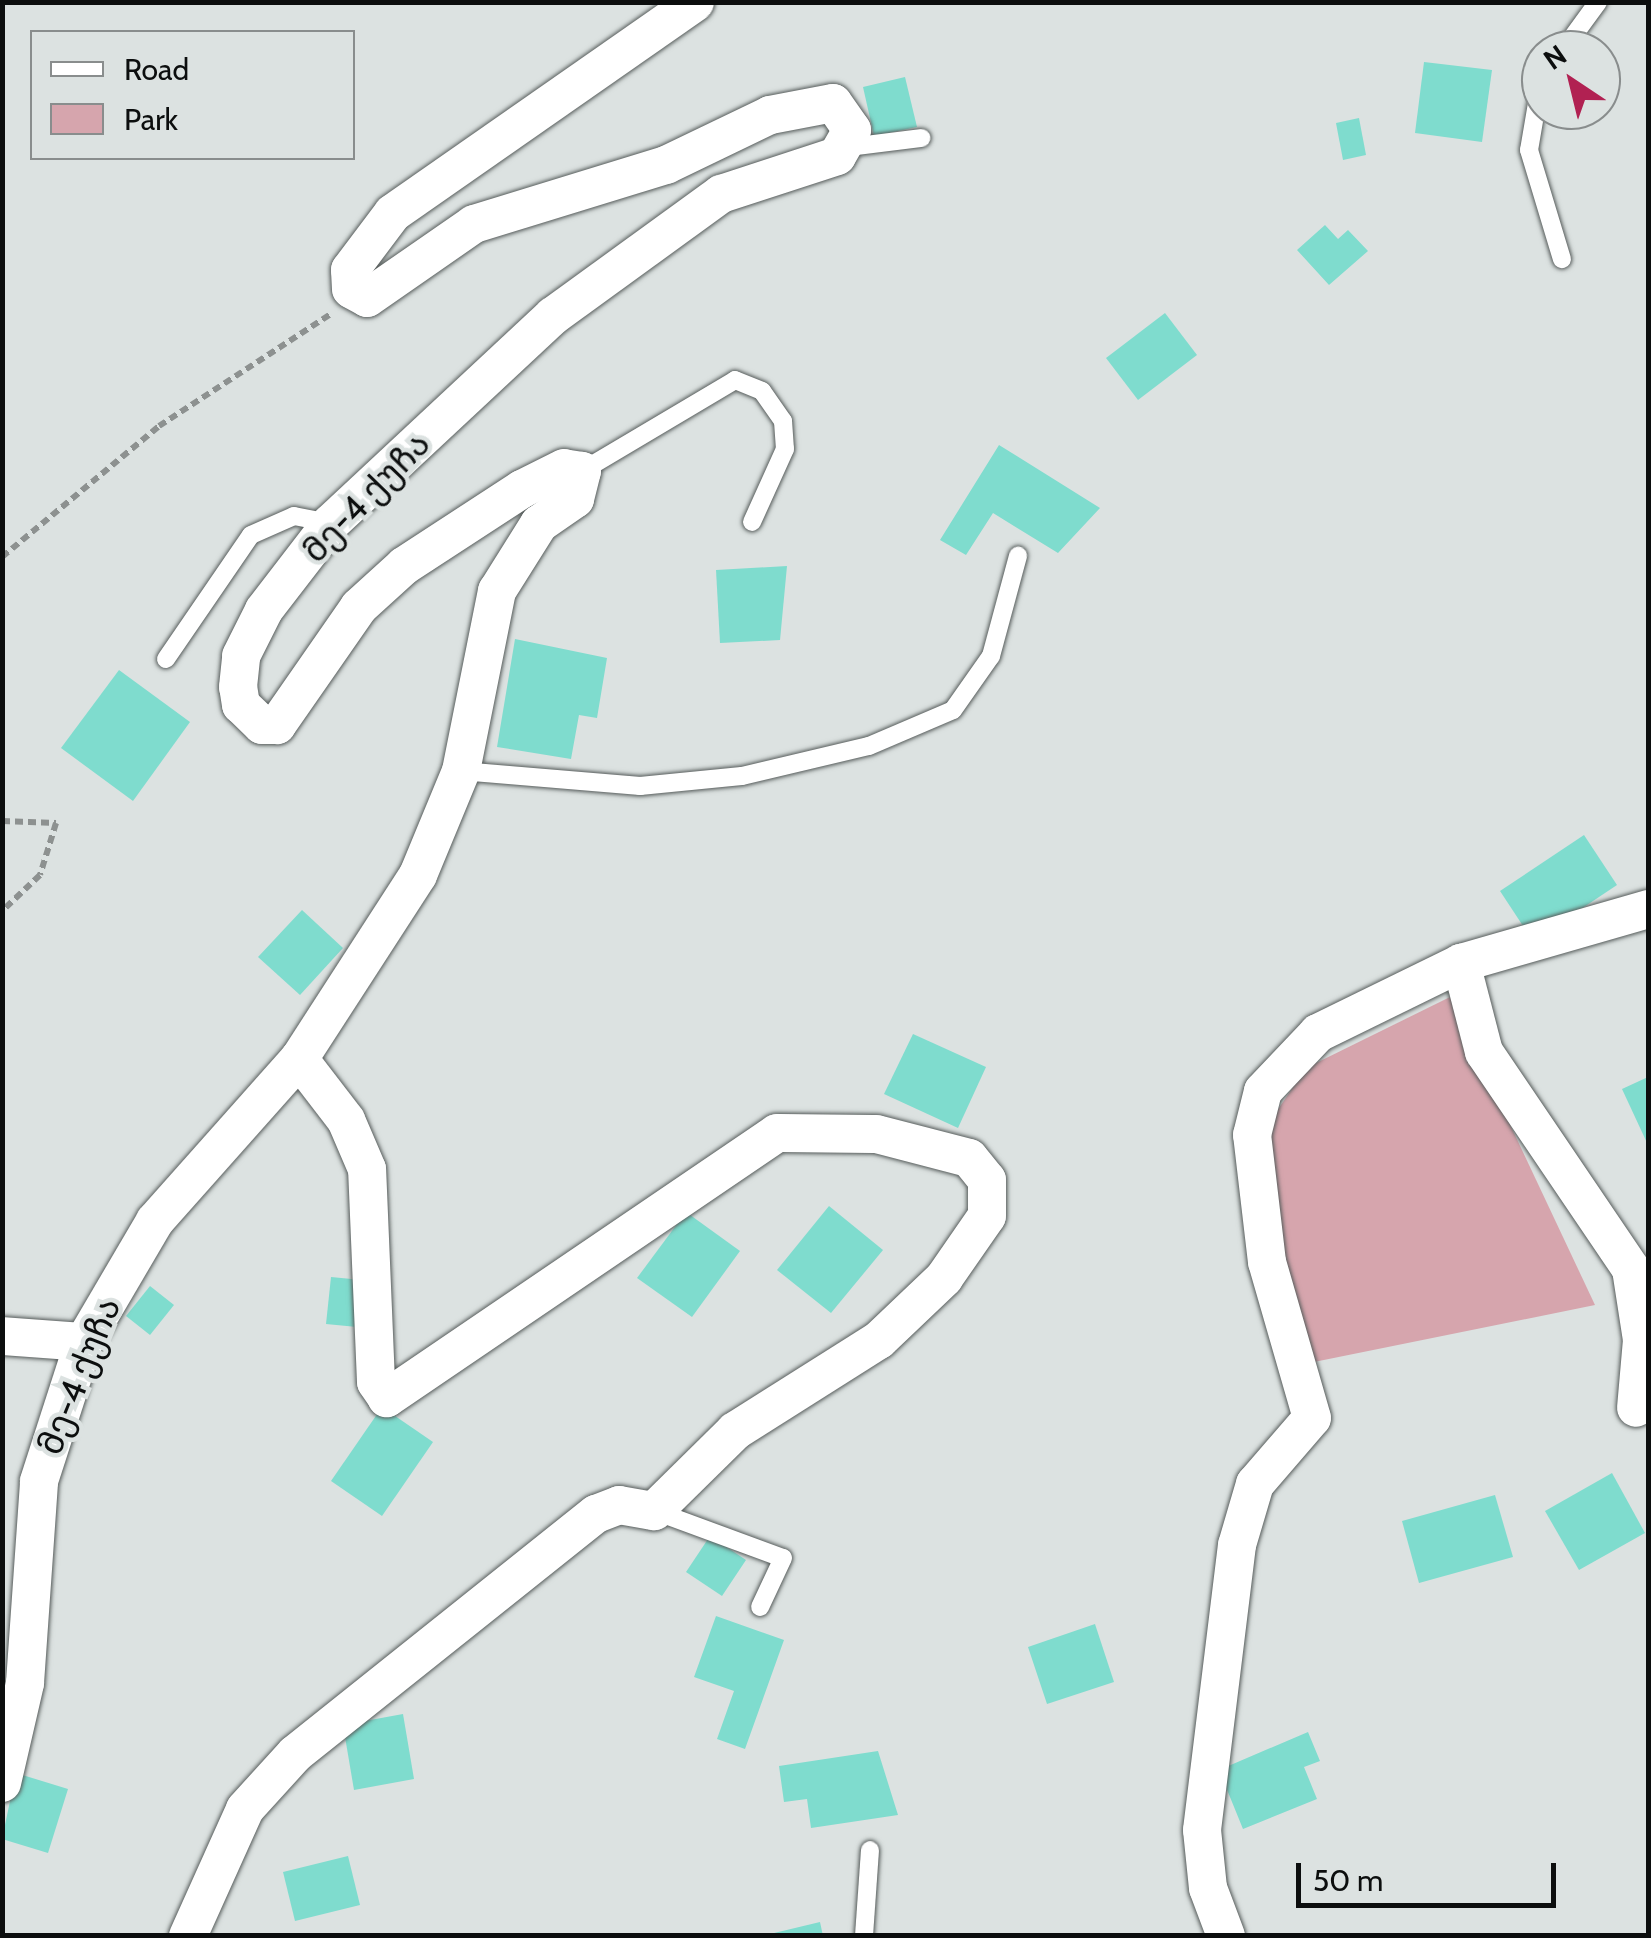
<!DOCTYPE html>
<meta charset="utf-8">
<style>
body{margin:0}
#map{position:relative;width:1651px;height:1938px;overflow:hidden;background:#dce2e1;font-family:Cabin,"Noto Sans Georgian",sans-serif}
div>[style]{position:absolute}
.green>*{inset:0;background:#d6a5ad}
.building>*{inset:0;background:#7fdcce}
.path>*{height:6px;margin-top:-3px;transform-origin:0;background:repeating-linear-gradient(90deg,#8d9190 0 8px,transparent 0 13px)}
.roads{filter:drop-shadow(0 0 2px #565c5b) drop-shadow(0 0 2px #565c5b)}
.lane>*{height:18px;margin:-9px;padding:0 9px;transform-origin:9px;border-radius:9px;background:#fff}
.street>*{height:38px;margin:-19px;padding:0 19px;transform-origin:19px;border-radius:19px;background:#fff}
span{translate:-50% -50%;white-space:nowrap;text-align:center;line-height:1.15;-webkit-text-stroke:9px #dce2e1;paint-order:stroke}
.street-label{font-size:35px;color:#0c0e0e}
.frame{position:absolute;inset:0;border:5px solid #0c0e0e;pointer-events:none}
.legend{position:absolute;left:30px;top:30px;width:325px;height:130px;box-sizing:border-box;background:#dce2e1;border:2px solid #898d8d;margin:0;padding:12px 18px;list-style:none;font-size:30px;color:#0c0e0e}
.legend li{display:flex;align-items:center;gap:20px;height:50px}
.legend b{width:50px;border:2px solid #898d8d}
.north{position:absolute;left:1521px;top:30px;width:100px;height:100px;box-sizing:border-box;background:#dce2e1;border:2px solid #898d8d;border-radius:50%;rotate:325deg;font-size:28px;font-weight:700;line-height:40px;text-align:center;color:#0c0e0e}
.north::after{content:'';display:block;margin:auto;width:35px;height:45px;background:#b12152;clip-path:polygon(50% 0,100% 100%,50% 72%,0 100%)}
.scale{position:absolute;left:1296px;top:1863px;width:260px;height:45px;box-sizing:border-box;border:5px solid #0c0e0e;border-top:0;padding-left:12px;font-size:30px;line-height:35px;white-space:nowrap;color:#0c0e0e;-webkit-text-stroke:8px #dce2e1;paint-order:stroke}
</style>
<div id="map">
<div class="green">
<div style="clip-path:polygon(1450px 997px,1595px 1305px,1309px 1363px,1279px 1273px,1264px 1130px,1306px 1068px)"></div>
</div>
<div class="building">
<div style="clip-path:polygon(1424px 62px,1492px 70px,1482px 142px,1415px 133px)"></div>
<div style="clip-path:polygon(905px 77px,917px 127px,874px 136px,863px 87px)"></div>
<div style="clip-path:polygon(1359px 118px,1366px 155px,1343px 160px,1336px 123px)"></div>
<div style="clip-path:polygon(1325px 225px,1338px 239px,1348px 230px,1368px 251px,1329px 285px,1297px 250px)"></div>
<div style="clip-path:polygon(1165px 313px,1197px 355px,1138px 400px,1106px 358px)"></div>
<div style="clip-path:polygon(999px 445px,1100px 508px,1058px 553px,993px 513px,966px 555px,940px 540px)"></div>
<div style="clip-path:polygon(787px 566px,780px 640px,720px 643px,716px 570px)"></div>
<div style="clip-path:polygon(515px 639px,607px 658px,597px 718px,579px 715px,571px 759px,497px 747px)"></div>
<div style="clip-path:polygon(119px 670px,190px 722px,133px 801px,61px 748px)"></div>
<div style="clip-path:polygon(1584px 835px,1617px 885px,1533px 941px,1500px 891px)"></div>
<div style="clip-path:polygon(302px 910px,343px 948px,300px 995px,258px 957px)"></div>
<div style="clip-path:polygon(913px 1034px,986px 1067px,958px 1128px,884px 1094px)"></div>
<div style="clip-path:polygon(1648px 1077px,1648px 1145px,1622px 1089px)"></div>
<div style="clip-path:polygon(829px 1206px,883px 1250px,831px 1313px,777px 1270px)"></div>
<div style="clip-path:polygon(686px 1212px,740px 1251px,692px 1317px,637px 1278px)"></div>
<div style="clip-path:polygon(331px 1277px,362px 1280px,357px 1327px,326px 1324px)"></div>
<div style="clip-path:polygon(150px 1286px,174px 1305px,150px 1335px,126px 1316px)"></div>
<div style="clip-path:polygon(382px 1407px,433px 1442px,382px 1516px,331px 1481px)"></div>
<div style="clip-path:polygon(1612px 1473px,1645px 1533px,1579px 1570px,1545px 1511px)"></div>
<div style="clip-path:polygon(1495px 1495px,1513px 1557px,1419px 1583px,1402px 1521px)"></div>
<div style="clip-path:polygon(710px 1536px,746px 1560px,722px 1596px,686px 1572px)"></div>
<div style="clip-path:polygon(716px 1616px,784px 1640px,745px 1749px,717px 1739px,734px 1691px,694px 1677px)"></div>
<div style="clip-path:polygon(1095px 1624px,1114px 1682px,1047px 1704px,1028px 1647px)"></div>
<div style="clip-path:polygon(403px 1714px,414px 1779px,354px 1790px,343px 1725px)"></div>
<div style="clip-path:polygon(1308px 1732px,1320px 1761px,1304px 1767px,1317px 1799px,1243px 1829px,1219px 1770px)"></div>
<div style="clip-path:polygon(878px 1751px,898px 1815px,811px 1828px,807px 1799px,784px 1802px,779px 1766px)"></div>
<div style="clip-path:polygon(16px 1773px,68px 1789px,48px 1853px,2px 1839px)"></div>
<div style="clip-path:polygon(348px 1856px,360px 1905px,295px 1921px,283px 1872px)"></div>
<div style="clip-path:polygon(820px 1922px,823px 1936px,771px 1936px,770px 1934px)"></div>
</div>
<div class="path">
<div style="left:2px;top:4px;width:2px;rotate:-63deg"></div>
<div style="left:2px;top:557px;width:204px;rotate:-39.8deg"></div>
<div style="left:159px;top:426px;width:205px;rotate:-33.1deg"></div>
<div style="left:2px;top:821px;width:54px;rotate:2.1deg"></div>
<div style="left:56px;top:823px;width:54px;rotate:107.1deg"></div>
<div style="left:40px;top:875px;width:52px;rotate:136.5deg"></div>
</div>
<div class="roads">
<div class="lane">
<div style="left:1563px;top:50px;width:59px;rotate:-53.9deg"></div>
<div style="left:1541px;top:80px;width:71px;rotate:99.7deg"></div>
<div style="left:1529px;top:150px;width:114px;rotate:73.2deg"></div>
<div style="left:849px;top:147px;width:73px;rotate:-7.1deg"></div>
<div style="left:582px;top:471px;width:178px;rotate:-30.7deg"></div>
<div style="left:735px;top:380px;width:29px;rotate:22deg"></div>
<div style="left:762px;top:391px;width:37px;rotate:55deg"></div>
<div style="left:783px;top:421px;width:28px;rotate:86deg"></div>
<div style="left:785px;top:449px;width:80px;rotate:114.3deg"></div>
<div style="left:166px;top:659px;width:150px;rotate:-55.6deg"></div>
<div style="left:251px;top:535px;width:47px;rotate:-23.8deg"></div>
<div style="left:294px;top:516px;width:38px;rotate:11deg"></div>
<div style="left:461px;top:771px;width:180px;rotate:4.8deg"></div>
<div style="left:640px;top:786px;width:102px;rotate:-5.6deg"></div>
<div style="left:742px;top:776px;width:130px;rotate:-13.3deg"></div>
<div style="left:869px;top:746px;width:91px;rotate:-23.2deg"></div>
<div style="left:953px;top:710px;width:66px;rotate:-54.9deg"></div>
<div style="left:991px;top:656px;width:104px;rotate:-74.9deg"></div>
<div style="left:655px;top:1511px;width:136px;rotate:20.2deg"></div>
<div style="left:783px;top:1558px;width:54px;rotate:115.1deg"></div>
<div style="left:864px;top:1936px;width:86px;rotate:-86deg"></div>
</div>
<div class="street">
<div style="left:1461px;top:963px;width:92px;rotate:75.5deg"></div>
<div style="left:1484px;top:1052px;width:262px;rotate:55.9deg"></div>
<div style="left:1631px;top:1269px;width:72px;rotate:81.2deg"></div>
<div style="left:1642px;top:1340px;width:68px;rotate:95deg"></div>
<div style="left:2px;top:1336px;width:82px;rotate:4.2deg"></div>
<div style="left:2px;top:1783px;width:103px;rotate:-77deg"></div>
<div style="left:25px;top:1683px;width:202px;rotate:-86deg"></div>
<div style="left:39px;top:1481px;width:146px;rotate:-72.1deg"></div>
<div style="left:84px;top:1342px;width:140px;rotate:-59.6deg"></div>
<div style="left:155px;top:1221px;width:217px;rotate:-48.4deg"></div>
<div style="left:299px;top:1059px;width:219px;rotate:-57.1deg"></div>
<div style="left:418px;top:875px;width:113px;rotate:-67.5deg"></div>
<div style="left:461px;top:771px;width:184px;rotate:-78.7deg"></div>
<div style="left:497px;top:591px;width:79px;rotate:-57.9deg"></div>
<div style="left:539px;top:524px;width:44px;rotate:-34.8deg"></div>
<div style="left:575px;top:499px;width:29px;rotate:-76deg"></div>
<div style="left:582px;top:471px;width:18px;rotate:-171deg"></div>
<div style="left:564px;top:468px;width:47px;rotate:153.4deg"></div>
<div style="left:522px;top:489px;width:141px;rotate:146.9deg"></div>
<div style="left:404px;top:566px;width:61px;rotate:137.7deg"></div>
<div style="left:359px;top:607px;width:144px;rotate:124.8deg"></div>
<div style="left:277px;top:725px;width:15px;rotate:180deg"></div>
<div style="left:262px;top:725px;width:29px;rotate:-136deg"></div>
<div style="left:241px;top:705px;width:18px;rotate:-99deg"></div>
<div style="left:238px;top:687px;width:31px;rotate:-84deg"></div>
<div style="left:241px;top:656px;width:51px;rotate:-63.4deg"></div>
<div style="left:264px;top:610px;width:110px;rotate:-52.4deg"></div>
<div style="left:331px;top:523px;width:304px;rotate:-43deg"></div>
<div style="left:553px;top:316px;width:208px;rotate:-36deg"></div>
<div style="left:721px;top:194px;width:122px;rotate:-18.1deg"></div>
<div style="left:837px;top:156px;width:30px;rotate:-60deg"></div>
<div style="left:852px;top:130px;width:33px;rotate:-125deg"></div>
<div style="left:833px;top:103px;width:64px;rotate:169.2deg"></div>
<div style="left:770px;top:115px;width:115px;rotate:154.3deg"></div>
<div style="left:666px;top:165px;width:201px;rotate:162.9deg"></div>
<div style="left:474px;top:224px;width:130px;rotate:145.3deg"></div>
<div style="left:367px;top:298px;width:18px;rotate:-151deg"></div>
<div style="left:351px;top:289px;width:19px;rotate:-93deg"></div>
<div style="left:350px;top:270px;width:71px;rotate:-53deg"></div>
<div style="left:393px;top:213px;width:368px;rotate:-34.9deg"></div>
<div style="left:188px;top:1936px;width:139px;rotate:-65.8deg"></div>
<div style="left:245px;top:1809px;width:74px;rotate:-47.7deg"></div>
<div style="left:295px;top:1754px;width:385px;rotate:-38.6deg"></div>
<div style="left:596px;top:1514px;width:25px;rotate:-21deg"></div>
<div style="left:619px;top:1505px;width:36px;rotate:10deg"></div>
<div style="left:654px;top:1511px;width:114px;rotate:-44.6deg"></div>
<div style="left:735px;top:1431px;width:170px;rotate:-32.3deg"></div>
<div style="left:879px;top:1340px;width:90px;rotate:-43.6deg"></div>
<div style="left:944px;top:1278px;width:75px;rotate:-55.3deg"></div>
<div style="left:987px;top:1216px;width:36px;rotate:-90deg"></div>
<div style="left:987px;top:1180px;width:28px;rotate:-129deg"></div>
<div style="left:969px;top:1158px;width:96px;rotate:-165.5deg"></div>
<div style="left:876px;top:1134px;width:99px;rotate:-179.4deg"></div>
<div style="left:777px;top:1133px;width:472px;rotate:145.8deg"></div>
<div style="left:387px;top:1398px;width:19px;rotate:-125deg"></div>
<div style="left:376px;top:1382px;width:213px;rotate:-92.4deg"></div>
<div style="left:367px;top:1169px;width:53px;rotate:-113.2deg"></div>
<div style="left:346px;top:1120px;width:77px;rotate:-127.6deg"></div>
<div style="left:1226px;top:1936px;width:51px;rotate:-110.6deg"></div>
<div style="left:1208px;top:1888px;width:58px;rotate:-95.9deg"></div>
<div style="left:1202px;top:1830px;width:287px;rotate:-83deg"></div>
<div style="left:1237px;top:1545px;width:64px;rotate:-73.6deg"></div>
<div style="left:1255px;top:1484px;width:87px;rotate:-49.2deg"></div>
<div style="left:1312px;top:1418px;width:162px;rotate:-106.1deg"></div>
<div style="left:1267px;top:1262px;width:128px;rotate:-96.7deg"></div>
<div style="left:1252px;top:1135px;width:45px;rotate:-76deg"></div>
<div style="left:1263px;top:1091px;width:80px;rotate:-46.5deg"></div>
<div style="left:1318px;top:1033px;width:159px;rotate:-26.1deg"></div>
<div style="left:1461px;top:963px;width:195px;rotate:-16.1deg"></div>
</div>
</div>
<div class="street-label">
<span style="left:366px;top:497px;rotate:-46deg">მე-4 ქუჩა</span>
<span style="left:79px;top:1376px;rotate:-68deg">მე-4 ქუჩა</span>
</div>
<div class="frame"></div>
<ul class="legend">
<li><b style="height:12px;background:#fff"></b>Road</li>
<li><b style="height:28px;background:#d6a5ad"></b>Park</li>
</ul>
<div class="north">N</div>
<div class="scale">50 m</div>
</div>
